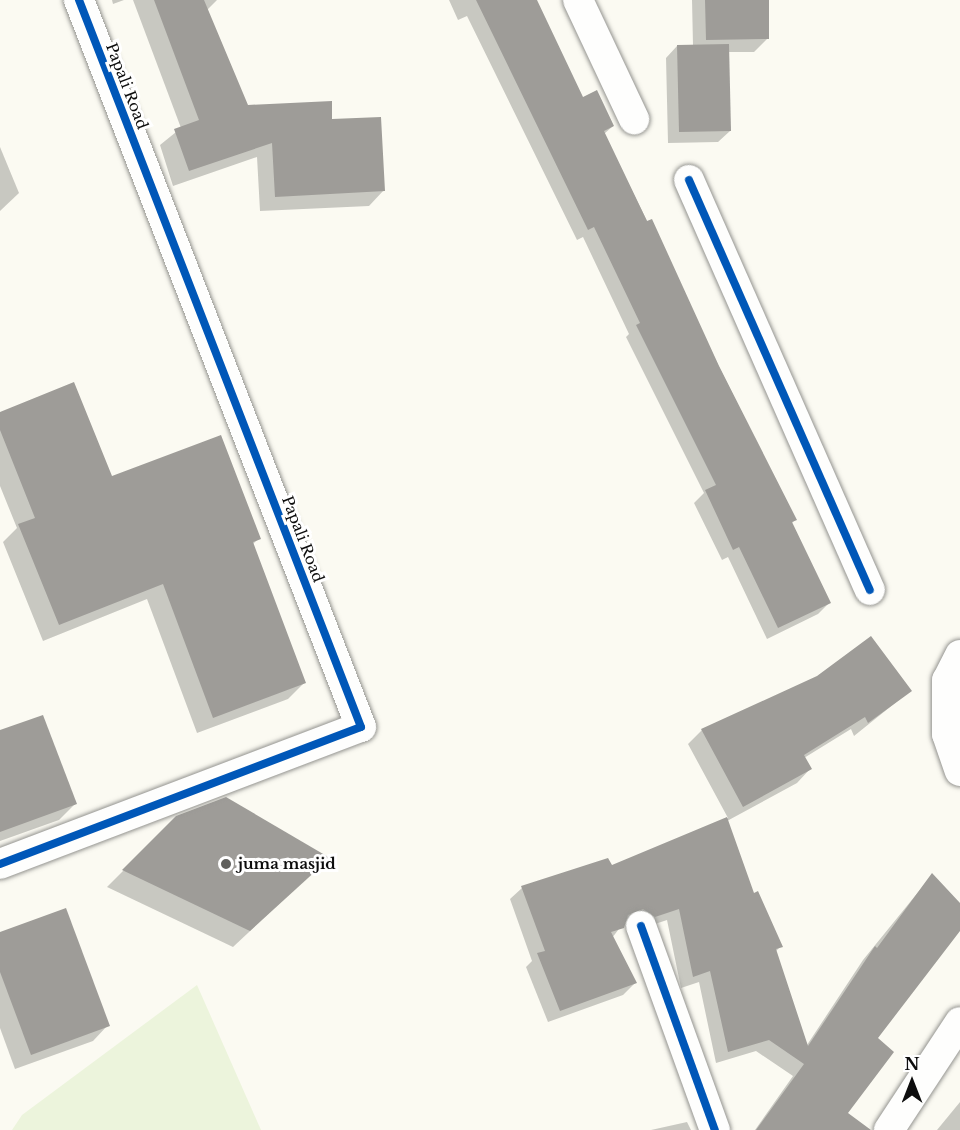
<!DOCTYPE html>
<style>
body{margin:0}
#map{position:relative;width:960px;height:1130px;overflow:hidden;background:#fbfaf2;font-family:"Libre Baskerville",serif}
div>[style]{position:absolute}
.pitch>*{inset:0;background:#ecf4dc}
.shadow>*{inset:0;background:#0003}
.building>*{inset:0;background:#9e9c98}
.roads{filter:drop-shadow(0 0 2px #949490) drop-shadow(0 0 2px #949490)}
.street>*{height:30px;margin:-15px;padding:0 15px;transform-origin:15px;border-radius:15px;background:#fefefd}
.cycleway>*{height:8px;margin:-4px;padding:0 4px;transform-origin:4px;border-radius:4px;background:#0057b8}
.dots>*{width:16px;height:16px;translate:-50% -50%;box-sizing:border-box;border:3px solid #fff;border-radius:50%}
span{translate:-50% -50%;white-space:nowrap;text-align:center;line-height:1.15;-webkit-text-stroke:6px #fff;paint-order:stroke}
.street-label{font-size:15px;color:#0d0d0d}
.poi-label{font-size:15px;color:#0d0d0d;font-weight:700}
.left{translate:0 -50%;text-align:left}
.north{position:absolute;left:882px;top:1052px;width:60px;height:60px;-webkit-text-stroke:4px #fff;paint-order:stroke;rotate:0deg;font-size:16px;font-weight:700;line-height:24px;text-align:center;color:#0d0d0d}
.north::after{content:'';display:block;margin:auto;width:21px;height:27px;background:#0d0d0d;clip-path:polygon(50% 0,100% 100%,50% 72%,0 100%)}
</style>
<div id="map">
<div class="pitch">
<div style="clip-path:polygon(197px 985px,261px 1130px,12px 1130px,22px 1115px)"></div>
</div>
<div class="shadow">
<div style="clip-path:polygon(112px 0,124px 0,113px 4px)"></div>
<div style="clip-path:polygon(133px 0,217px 0,206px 11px,247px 106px,331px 121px,384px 190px,369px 206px,260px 211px,257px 157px,173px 186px,160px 145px,181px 128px)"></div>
<div style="clip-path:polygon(449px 0,535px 0,583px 99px,613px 126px,604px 134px,795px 520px,791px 524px,829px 603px,818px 614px,767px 639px,728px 557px,722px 560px,694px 503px,704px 493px,626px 337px,629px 334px,583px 237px,577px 240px,467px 16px,458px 20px)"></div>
<div style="clip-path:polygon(692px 0,767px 0,768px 38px,754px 52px,728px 52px,730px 131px,718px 142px,668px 143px,666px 58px,677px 46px,693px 46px)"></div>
<div style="clip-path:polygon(0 147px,19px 193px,0 211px)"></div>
<div style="clip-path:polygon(0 413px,111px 478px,259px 538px,252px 545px,304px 683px,288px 699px,197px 733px,147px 599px,43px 641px,3px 542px,17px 528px,0 486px)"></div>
<div style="clip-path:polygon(910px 691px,854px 736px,851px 729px,804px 758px,810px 769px,797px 783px,727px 821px,753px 895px,781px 946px,775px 952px,807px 1045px,863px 960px,932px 875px,960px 905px,960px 928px,876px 1039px,846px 1113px,849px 1130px,755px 1130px,793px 1076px,756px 1051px,716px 1063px,699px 982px,681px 988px,667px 920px,643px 928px,632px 921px,625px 921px,612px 938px,635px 983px,623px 995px,548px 1022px,526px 967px,532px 961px,510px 899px,522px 888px,612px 867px,728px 818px,688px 744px,702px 730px)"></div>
<div style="clip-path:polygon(0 732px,75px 804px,59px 820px,0 841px)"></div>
<div style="clip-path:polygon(177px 817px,311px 874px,233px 947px,107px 887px)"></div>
<div style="clip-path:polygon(0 933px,108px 1025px,93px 1041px,15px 1069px,0 1028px)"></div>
<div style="clip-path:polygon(960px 1102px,960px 1130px,937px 1130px)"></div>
<div style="clip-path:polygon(687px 1122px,691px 1130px,651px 1130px)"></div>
</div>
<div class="building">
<div style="clip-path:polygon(154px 0,204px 0,248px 105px,332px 101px,332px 119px,381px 117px,385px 191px,275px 197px,272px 143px,189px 171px,174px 129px,199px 120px)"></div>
<div style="clip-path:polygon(476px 0,537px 0,583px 97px,597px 90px,614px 126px,604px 131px,647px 221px,652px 219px,719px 366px,797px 520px,792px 522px,831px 603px,778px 628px,739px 547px,733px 550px,705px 490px,716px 485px,636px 325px,640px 323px,594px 227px,588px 230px)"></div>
<div style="clip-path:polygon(705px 0,769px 0,769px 39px,706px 40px)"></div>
<div style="clip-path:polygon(729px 44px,731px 131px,679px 132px,677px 45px)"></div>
<div style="clip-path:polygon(74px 382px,112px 476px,221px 435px,261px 539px,253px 542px,306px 683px,213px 718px,163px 584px,59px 625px,18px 524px,35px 518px,0 430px,0 412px)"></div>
<div style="clip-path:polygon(871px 636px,912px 691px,868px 723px,865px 717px,804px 755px,812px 769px,743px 807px,701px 729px,817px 676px)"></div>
<div style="clip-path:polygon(43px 715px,77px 804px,0 832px,0 730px)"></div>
<div style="clip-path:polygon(226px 797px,330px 858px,250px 931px,122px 870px,176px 816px)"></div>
<div style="clip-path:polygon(727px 817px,754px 893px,758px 891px,783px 947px,776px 949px,808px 1046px,875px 946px,877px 948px,932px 873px,960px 903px,960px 931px,878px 1038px,894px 1052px,848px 1113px,871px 1130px,756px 1130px,804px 1064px,769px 1040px,728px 1052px,710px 971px,693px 977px,679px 909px,655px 917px,643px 909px,628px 915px,624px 928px,611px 932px,637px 983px,560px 1011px,537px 953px,545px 951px,521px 886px,608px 858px,612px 865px)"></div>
<div style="clip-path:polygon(66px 908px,110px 1026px,31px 1055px,0 972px,0 932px)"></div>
</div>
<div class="roads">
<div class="street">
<div style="left:578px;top:0;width:132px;rotate:64.8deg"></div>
<div style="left:689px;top:180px;width:448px;rotate:66.2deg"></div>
<div style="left:960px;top:655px;width:28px;rotate:117deg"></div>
<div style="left:947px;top:680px;width:54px;rotate:90deg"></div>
<div style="left:947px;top:734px;width:39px;rotate:71deg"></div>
<div style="left:0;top:864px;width:386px;rotate:-20.8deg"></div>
<div style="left:361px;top:727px;width:780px;rotate:-111.2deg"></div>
<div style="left:641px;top:926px;width:217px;rotate:70.1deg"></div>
<div style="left:889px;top:1130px;width:129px;rotate:-56.7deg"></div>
</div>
</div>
<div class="cycleway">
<div style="left:689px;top:180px;width:448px;rotate:66.2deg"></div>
<div style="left:0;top:864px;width:386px;rotate:-20.8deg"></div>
<div style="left:361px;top:727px;width:780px;rotate:-111.2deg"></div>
<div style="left:641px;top:926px;width:217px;rotate:70.1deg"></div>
</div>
<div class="dots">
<div style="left:226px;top:864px;background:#60605d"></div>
</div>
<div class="street-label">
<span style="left:127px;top:86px;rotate:69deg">Papali Road</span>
<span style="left:303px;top:539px;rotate:69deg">Papali Road</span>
</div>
<div class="poi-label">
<span class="left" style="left:238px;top:864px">juma masjid</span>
</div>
<div class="north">N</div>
</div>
